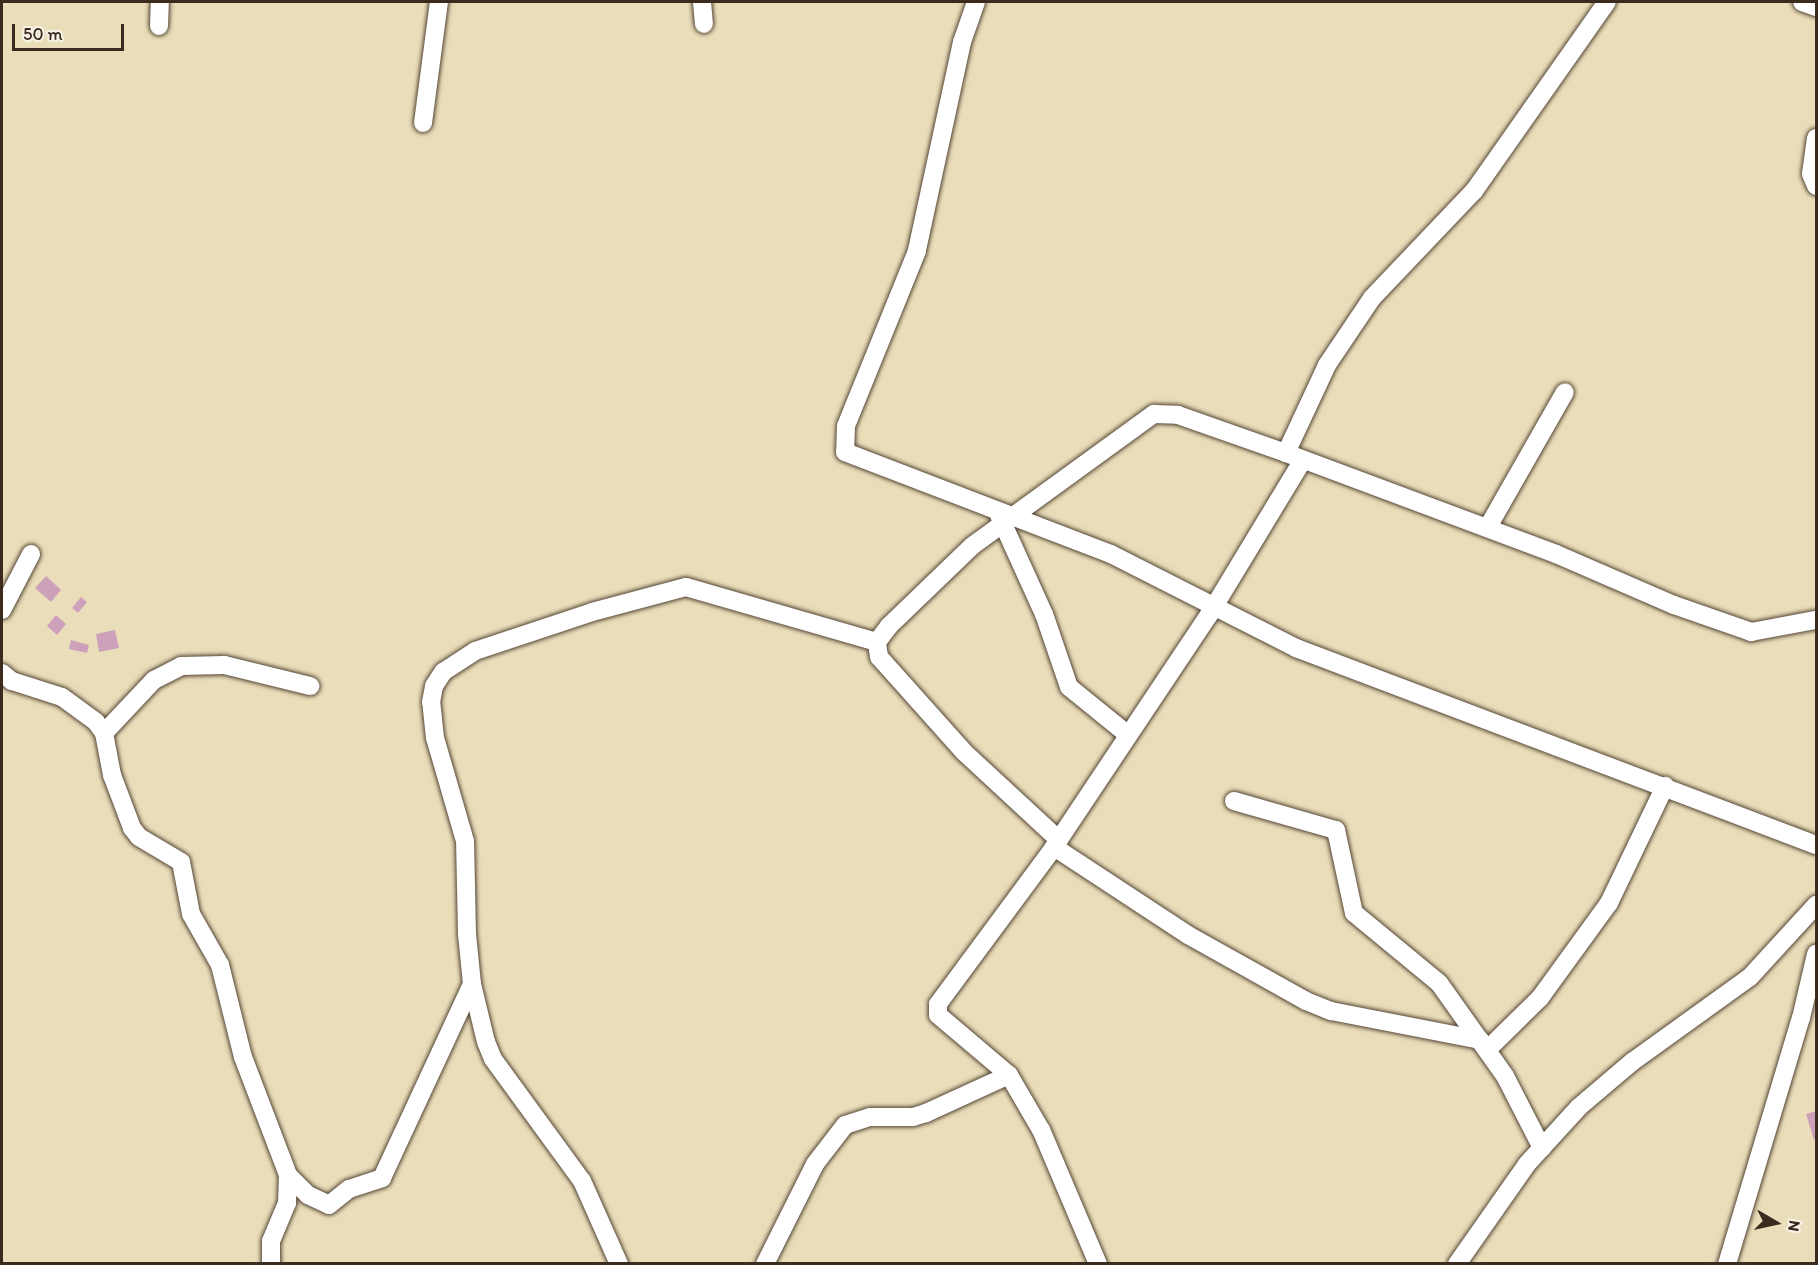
<!DOCTYPE html>
<style>
body{margin:0}
#map{position:relative;width:1818px;height:1265px;overflow:hidden;background:#eadeba;font-family:Itim,sans-serif}
div>[style]{position:absolute}
.building>*{inset:0;background:#cea1ba}
.roads{filter:drop-shadow(0 0 2px #554535) drop-shadow(0 0 2px #554535)}
.minor>*{height:18px;margin:-9px;padding:0 9px;transform-origin:9px;border-radius:9px;background:#fff}
span{translate:-50% -50%;white-space:nowrap;text-align:center;line-height:1.15;-webkit-text-stroke:4.5px #f7f3e8;paint-order:stroke}
.frame{position:absolute;inset:0;border:3px solid #3b2a1e;pointer-events:none}
.north{position:absolute;left:1746px;top:1193px;width:60px;height:60px;-webkit-text-stroke:4px #f7f3e8;paint-order:stroke;rotate:99deg;font-size:16px;font-weight:700;line-height:24px;text-align:center;color:#3b2a1e}
.north::after{content:'';display:block;margin:auto;width:21px;height:27px;background:#3b2a1e;clip-path:polygon(50% 0,100% 100%,50% 72%,0 100%)}
.scale{position:absolute;left:12px;top:24px;width:112px;height:27px;box-sizing:border-box;border:3px solid #3b2a1e;border-top:0;padding-left:8px;font-size:18px;line-height:21px;white-space:nowrap;color:#3b2a1e;-webkit-text-stroke:4px #f7f3e8;paint-order:stroke}
</style>
<div id="map">
<div class="building">
<div style="clip-path:polygon(46px 576px,61px 590px,51px 602px,35px 588px)"></div>
<div style="clip-path:polygon(81px 597px,87px 602px,78px 613px,72px 608px)"></div>
<div style="clip-path:polygon(56px 615px,66px 624px,57px 635px,47px 626px)"></div>
<div style="clip-path:polygon(115px 630px,119px 648px,99px 652px,96px 634px)"></div>
<div style="clip-path:polygon(71px 640px,89px 645px,87px 653px,69px 649px)"></div>
<div style="clip-path:polygon(1816px 1111px,1816px 1139px,1814px 1140px,1806px 1114px)"></div>
</div>
<div class="roads">
<div class="minor">
<div style="left:702px;top:2px;width:22px;rotate:85deg"></div>
<div style="left:976px;top:2px;width:42px;rotate:109.3deg"></div>
<div style="left:962px;top:42px;width:214px;rotate:102.2deg"></div>
<div style="left:917px;top:251px;width:189px;rotate:112.1deg"></div>
<div style="left:846px;top:426px;width:26px;rotate:92deg"></div>
<div style="left:845px;top:452px;width:285px;rotate:21deg"></div>
<div style="left:1111px;top:554px;width:208px;rotate:26.9deg"></div>
<div style="left:1296px;top:648px;width:556px;rotate:20.75deg"></div>
<div style="left:1802px;top:2px;width:15px;rotate:20deg"></div>
<div style="left:159px;top:26px;width:24px;rotate:-88deg"></div>
<div style="left:423px;top:123px;width:122px;rotate:-82.5deg"></div>
<div style="left:1816px;top:138px;width:36px;rotate:98deg"></div>
<div style="left:1811px;top:174px;width:13px;rotate:67deg"></div>
<div style="left:1286px;top:453px;width:97px;rotate:-65deg"></div>
<div style="left:1327px;top:365px;width:81px;rotate:-56.1deg"></div>
<div style="left:1372px;top:298px;width:148px;rotate:-46.4deg"></div>
<div style="left:1474px;top:191px;width:231px;rotate:-54.9deg"></div>
<div style="left:999px;top:515px;width:109px;rotate:65.6deg"></div>
<div style="left:1044px;top:614px;width:77px;rotate:71.1deg"></div>
<div style="left:1069px;top:687px;width:75px;rotate:39deg"></div>
<div style="left:1488px;top:527px;width:155px;rotate:-60.3deg"></div>
<div style="left:2px;top:610px;width:63px;rotate:-62.6deg"></div>
<div style="left:2px;top:673px;width:13px;rotate:39deg"></div>
<div style="left:12px;top:681px;width:52px;rotate:17.7deg"></div>
<div style="left:62px;top:697px;width:42px;rotate:36.3deg"></div>
<div style="left:96px;top:722px;width:14px;rotate:54deg"></div>
<div style="left:104px;top:733px;width:43px;rotate:79.2deg"></div>
<div style="left:112px;top:775px;width:57px;rotate:69.3deg"></div>
<div style="left:132px;top:828px;width:11px;rotate:52deg"></div>
<div style="left:139px;top:837px;width:49px;rotate:30.8deg"></div>
<div style="left:181px;top:862px;width:53px;rotate:79.1deg"></div>
<div style="left:191px;top:914px;width:59px;rotate:60.4deg"></div>
<div style="left:220px;top:965px;width:95px;rotate:76deg"></div>
<div style="left:243px;top:1057px;width:126px;rotate:69.1deg"></div>
<div style="left:288px;top:1175px;width:28px;rotate:92deg"></div>
<div style="left:287px;top:1203px;width:41px;rotate:112.8deg"></div>
<div style="left:271px;top:1241px;width:23px;rotate:90deg"></div>
<div style="left:104px;top:733px;width:73px;rotate:-46.7deg"></div>
<div style="left:154px;top:680px;width:30px;rotate:-27deg"></div>
<div style="left:181px;top:666px;width:43px;rotate:-1.3deg"></div>
<div style="left:224px;top:665px;width:89px;rotate:13.7deg"></div>
<div style="left:1234px;top:801px;width:106px;rotate:15.9deg"></div>
<div style="left:1336px;top:830px;width:85px;rotate:77.8deg"></div>
<div style="left:1354px;top:913px;width:110px;rotate:39.5deg"></div>
<div style="left:1439px;top:983px;width:114px;rotate:54.6deg"></div>
<div style="left:1505px;top:1076px;width:81px;rotate:62.8deg"></div>
<div style="left:1059px;top:840px;width:129px;rotate:-137.2deg"></div>
<div style="left:964px;top:752px;width:127px;rotate:-131.8deg"></div>
<div style="left:879px;top:657px;width:15px;rotate:-98deg"></div>
<div style="left:877px;top:642px;width:20px;rotate:-53deg"></div>
<div style="left:889px;top:626px;width:115px;rotate:-43.9deg"></div>
<div style="left:972px;top:546px;width:225px;rotate:-36deg"></div>
<div style="left:1154px;top:414px;width:24px;rotate:2deg"></div>
<div style="left:1178px;top:415px;width:114px;rotate:19.4deg"></div>
<div style="left:1286px;top:453px;width:288px;rotate:20.5deg"></div>
<div style="left:1556px;top:554px;width:129px;rotate:23.4deg"></div>
<div style="left:1674px;top:605px;width:82px;rotate:19.3deg"></div>
<div style="left:1751px;top:632px;width:66px;rotate:-10.5deg"></div>
<div style="left:1054px;top:847px;width:160px;rotate:33.3deg"></div>
<div style="left:1188px;top:935px;width:135px;rotate:29.2deg"></div>
<div style="left:1306px;top:1001px;width:27px;rotate:22deg"></div>
<div style="left:1331px;top:1011px;width:152px;rotate:11deg"></div>
<div style="left:1487px;top:1050px;width:74px;rotate:-44.5deg"></div>
<div style="left:1540px;top:998px;width:117px;rotate:-54deg"></div>
<div style="left:1609px;top:903px;width:130px;rotate:-64.4deg"></div>
<div style="left:288px;top:1175px;width:28px;rotate:45deg"></div>
<div style="left:308px;top:1195px;width:23px;rotate:25deg"></div>
<div style="left:329px;top:1205px;width:26px;rotate:-39deg"></div>
<div style="left:349px;top:1189px;width:35px;rotate:-18deg"></div>
<div style="left:382px;top:1178px;width:214px;rotate:-65.1deg"></div>
<div style="left:619px;top:1264px;width:91px;rotate:-114deg"></div>
<div style="left:582px;top:1181px;width:151px;rotate:-126.1deg"></div>
<div style="left:493px;top:1059px;width:18px;rotate:-112deg"></div>
<div style="left:486px;top:1042px;width:60px;rotate:-103.6deg"></div>
<div style="left:472px;top:984px;width:50px;rotate:-95.7deg"></div>
<div style="left:467px;top:934px;width:93px;rotate:-91.2deg"></div>
<div style="left:465px;top:841px;width:107px;rotate:-106.2deg"></div>
<div style="left:435px;top:738px;width:36px;rotate:-96deg"></div>
<div style="left:431px;top:702px;width:16px;rotate:-79deg"></div>
<div style="left:434px;top:686px;width:17px;rotate:-57deg"></div>
<div style="left:443px;top:672px;width:38px;rotate:-33deg"></div>
<div style="left:475px;top:651px;width:123px;rotate:-18.4deg"></div>
<div style="left:592px;top:612px;width:97px;rotate:-14.9deg"></div>
<div style="left:686px;top:587px;width:199px;rotate:16.1deg"></div>
<div style="left:765px;top:1264px;width:112px;rotate:-63.4deg"></div>
<div style="left:815px;top:1164px;width:49px;rotate:-52.4deg"></div>
<div style="left:845px;top:1125px;width:26px;rotate:-18deg"></div>
<div style="left:870px;top:1117px;width:43px"></div>
<div style="left:913px;top:1117px;width:14px;rotate:-17deg"></div>
<div style="left:926px;top:1113px;width:91px;rotate:-24.6deg"></div>
<div style="left:1098px;top:1264px;width:146px;rotate:-113deg"></div>
<div style="left:1041px;top:1130px;width:64px;rotate:-120.2deg"></div>
<div style="left:1009px;top:1075px;width:93px;rotate:-139.8deg"></div>
<div style="left:938px;top:1015px;width:11px;rotate:-90deg"></div>
<div style="left:938px;top:1004px;width:195px;rotate:-53.5deg"></div>
<div style="left:1054px;top:847px;width:279px;rotate:-56.3deg"></div>
<div style="left:1209px;top:615px;width:181px;rotate:-58.8deg"></div>
<div style="left:1457px;top:1264px;width:122px;rotate:-55deg"></div>
<div style="left:1527px;top:1164px;width:77px;rotate:-47.6deg"></div>
<div style="left:1579px;top:1107px;width:70px;rotate:-40.3deg"></div>
<div style="left:1632px;top:1062px;width:145px;rotate:-35.8deg"></div>
<div style="left:1750px;top:977px;width:98px;rotate:-47.5deg"></div>
<div style="left:1727px;top:1264px;width:257px;rotate:-73.3deg"></div>
<div style="left:1801px;top:1018px;width:66px;rotate:-76.8deg"></div>
</div>
</div>
<div class="frame"></div>
<div class="north">N</div>
<div class="scale">50 m</div>
</div>
